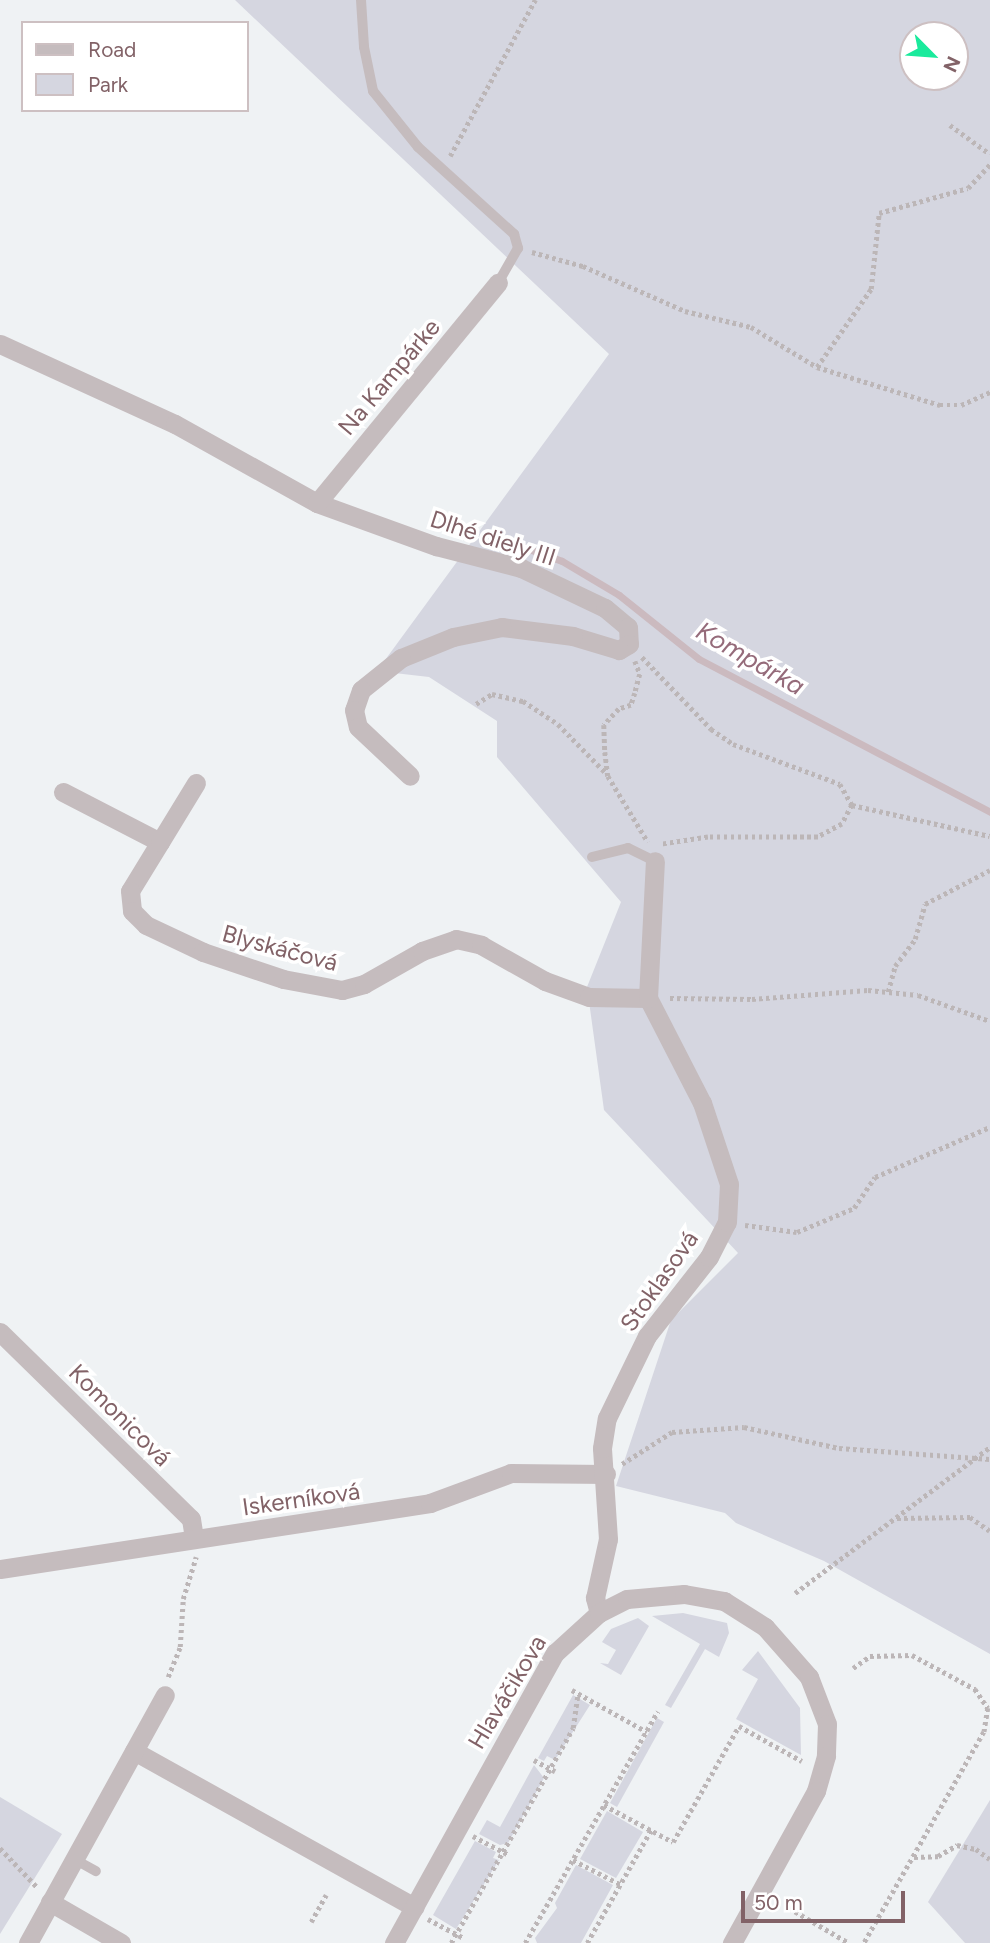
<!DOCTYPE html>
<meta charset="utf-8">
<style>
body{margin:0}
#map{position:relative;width:990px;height:1943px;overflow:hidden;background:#eff2f4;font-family:Figtree,sans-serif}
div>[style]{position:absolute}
.green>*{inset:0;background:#d5d6e0}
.stream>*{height:7px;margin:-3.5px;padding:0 3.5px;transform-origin:3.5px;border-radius:3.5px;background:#cbbabf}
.path>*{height:4.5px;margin-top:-2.25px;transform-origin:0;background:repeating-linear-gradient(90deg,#bcb6b7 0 3.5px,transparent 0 7px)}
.service>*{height:10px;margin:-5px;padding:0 5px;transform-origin:5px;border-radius:5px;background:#c5bcbe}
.minor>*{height:19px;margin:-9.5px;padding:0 9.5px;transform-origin:9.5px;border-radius:9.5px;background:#c5bcbe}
span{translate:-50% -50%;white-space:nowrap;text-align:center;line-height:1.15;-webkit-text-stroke:7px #fff;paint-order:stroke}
.street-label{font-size:24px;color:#826267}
.water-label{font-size:26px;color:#956b7a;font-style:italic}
.legend{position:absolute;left:21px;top:21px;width:228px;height:91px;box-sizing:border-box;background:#fff;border:2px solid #cdc0c2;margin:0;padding:9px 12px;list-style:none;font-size:21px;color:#826267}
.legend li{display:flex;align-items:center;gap:14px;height:35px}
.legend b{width:35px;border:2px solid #cdc0c2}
.north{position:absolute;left:899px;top:21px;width:70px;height:70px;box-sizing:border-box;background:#fff;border:2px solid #cdc0c2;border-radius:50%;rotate:115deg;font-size:19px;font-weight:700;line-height:28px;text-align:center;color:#826267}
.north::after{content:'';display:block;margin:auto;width:24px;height:32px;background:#1aea9c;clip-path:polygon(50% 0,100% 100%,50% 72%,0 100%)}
.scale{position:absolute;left:741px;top:1891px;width:164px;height:32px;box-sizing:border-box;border:4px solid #826267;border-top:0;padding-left:9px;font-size:21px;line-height:24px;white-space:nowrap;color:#826267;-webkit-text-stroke:5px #fff;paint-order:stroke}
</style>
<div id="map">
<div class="green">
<div style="clip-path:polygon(evenodd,235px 0,990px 0,990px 1654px,824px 1561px,736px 1523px,725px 1513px,616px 1486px,671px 1320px,738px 1253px,604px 1110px,587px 987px,621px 902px,497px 757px,497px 721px,429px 677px,377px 671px,609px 354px,235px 0,913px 35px,955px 35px,955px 77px,913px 77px,913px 35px)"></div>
<div style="clip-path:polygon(683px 1613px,727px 1623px,729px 1633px,719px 1657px,705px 1649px,671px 1708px,665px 1705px,700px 1644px,652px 1616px)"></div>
<div style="clip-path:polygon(638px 1618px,649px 1626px,621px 1675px,600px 1663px,608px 1664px,616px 1650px,602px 1642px,611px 1629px)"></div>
<div style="clip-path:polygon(758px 1651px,800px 1708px,801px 1755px,736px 1719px,758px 1679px,742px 1670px)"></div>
<div style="clip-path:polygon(573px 1695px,590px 1705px,555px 1760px,547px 1756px,544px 1761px,538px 1758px)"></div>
<div style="clip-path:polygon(657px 1718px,664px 1722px,617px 1807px,610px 1803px)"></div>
<div style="clip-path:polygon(534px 1765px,544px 1778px,508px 1843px,500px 1845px,479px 1834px,487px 1820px,500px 1827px)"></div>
<div style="clip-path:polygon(0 1797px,62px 1834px,0 1934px)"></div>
<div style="clip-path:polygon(990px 1800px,990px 1943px,965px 1943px,928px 1902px)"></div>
<div style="clip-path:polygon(607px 1811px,643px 1832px,616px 1878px,580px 1859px)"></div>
<div style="clip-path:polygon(475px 1841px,496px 1852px,493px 1858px,499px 1860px,456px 1929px,433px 1915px)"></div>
<div style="clip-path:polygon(576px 1865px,613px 1885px,581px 1943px,537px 1943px,535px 1938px,557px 1908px,555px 1903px)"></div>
</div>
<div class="stream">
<div style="left:493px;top:536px;width:73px;rotate:19.9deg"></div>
<div style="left:562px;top:561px;width:66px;rotate:30.8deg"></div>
<div style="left:619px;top:595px;width:102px;rotate:38.7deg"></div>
<div style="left:699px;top:659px;width:329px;rotate:27.7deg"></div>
</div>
<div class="path">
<div style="left:950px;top:125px;width:49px;rotate:35.9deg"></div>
<div style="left:450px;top:156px;width:178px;rotate:-61.4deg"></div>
<div style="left:532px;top:252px;width:53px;rotate:15.4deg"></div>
<div style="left:583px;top:266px;width:111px;rotate:23.8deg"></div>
<div style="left:685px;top:311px;width:68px;rotate:13.6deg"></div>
<div style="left:751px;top:327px;width:77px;rotate:31.2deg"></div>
<div style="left:817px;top:367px;width:129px;rotate:17.2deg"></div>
<div style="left:940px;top:405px;width:21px"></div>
<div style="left:961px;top:405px;width:32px;rotate:-24deg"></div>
<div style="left:817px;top:367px;width:95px;rotate:-55.3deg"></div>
<div style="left:871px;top:289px;width:76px;rotate:-84deg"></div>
<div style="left:879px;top:213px;width:92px;rotate:-15.7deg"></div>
<div style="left:968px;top:188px;width:33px;rotate:-47deg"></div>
<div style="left:642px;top:657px;width:100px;rotate:46.2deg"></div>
<div style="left:711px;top:729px;width:27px;rotate:34deg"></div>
<div style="left:733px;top:744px;width:114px;rotate:20.5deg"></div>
<div style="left:840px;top:784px;width:24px;rotate:60deg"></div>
<div style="left:852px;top:805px;width:21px;rotate:118deg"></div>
<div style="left:842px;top:824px;width:27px;rotate:152deg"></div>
<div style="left:818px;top:837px;width:110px;rotate:180deg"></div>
<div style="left:708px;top:837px;width:47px;rotate:171.3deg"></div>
<div style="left:635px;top:661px;width:14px;rotate:69deg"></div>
<div style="left:640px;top:674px;width:20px;rotate:105deg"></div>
<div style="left:635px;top:693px;width:13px;rotate:108deg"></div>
<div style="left:631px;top:705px;width:13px;rotate:162deg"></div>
<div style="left:619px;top:709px;width:22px;rotate:133deg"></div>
<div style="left:604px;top:725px;width:27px;rotate:88deg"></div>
<div style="left:605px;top:752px;width:24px;rotate:83deg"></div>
<div style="left:608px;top:776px;width:77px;rotate:58.8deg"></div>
<div style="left:476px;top:704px;width:19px;rotate:-32deg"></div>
<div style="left:492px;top:694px;width:32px;rotate:13deg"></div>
<div style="left:523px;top:701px;width:42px;rotate:33.3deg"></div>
<div style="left:558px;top:724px;width:71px;rotate:45.6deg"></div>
<div style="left:852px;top:805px;width:141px;rotate:12.7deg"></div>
<div style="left:888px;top:992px;width:27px;rotate:-75deg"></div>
<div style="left:895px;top:966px;width:34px;rotate:-53deg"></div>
<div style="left:915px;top:939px;width:36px;rotate:-74deg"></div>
<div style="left:925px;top:904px;width:73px;rotate:-27.6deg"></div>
<div style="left:670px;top:998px;width:82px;rotate:0.7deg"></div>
<div style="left:752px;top:999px;width:116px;rotate:-4.4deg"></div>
<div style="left:868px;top:990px;width:50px;rotate:5.7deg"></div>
<div style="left:918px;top:995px;width:77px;rotate:19.9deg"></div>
<div style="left:745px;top:1225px;width:52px;rotate:7.7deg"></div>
<div style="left:797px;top:1232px;width:62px;rotate:-22.8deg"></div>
<div style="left:854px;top:1208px;width:37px;rotate:-56deg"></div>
<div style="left:875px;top:1177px;width:125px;rotate:-23.5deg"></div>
<div style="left:622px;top:1464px;width:59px;rotate:-32.6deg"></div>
<div style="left:672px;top:1432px;width:72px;rotate:-4deg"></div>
<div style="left:744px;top:1427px;width:97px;rotate:12.5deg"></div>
<div style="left:839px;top:1448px;width:151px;rotate:4.2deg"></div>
<div style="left:897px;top:1518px;width:73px;rotate:-0.8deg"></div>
<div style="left:970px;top:1517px;width:24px;rotate:35deg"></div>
<div style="left:795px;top:1593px;width:244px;rotate:-36.8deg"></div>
<div style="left:853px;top:1668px;width:21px;rotate:-35deg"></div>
<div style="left:870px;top:1656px;width:42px;rotate:-1.4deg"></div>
<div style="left:912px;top:1655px;width:72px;rotate:28.4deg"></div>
<div style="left:975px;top:1689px;width:23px;rotate:56deg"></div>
<div style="left:988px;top:1708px;width:24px;rotate:99deg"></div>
<div style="left:984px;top:1732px;width:243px;rotate:119.6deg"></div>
<div style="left:168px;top:1677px;width:32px;rotate:-68deg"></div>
<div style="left:180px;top:1647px;width:48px;rotate:-86.4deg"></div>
<div style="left:183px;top:1599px;width:44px;rotate:-72.8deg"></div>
<div style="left:572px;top:1690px;width:86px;rotate:29.2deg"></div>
<div style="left:534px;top:1760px;width:24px;rotate:28deg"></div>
<div style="left:604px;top:1805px;width:78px;rotate:28.2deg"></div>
<div style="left:673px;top:1842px;width:133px;rotate:-60.4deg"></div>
<div style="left:739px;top:1726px;width:72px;rotate:29.1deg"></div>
<div style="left:473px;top:1836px;width:41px;rotate:27.8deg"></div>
<div style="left:0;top:1848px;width:55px;rotate:46.5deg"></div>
<div style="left:914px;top:1857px;width:24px;rotate:-2deg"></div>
<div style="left:938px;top:1856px;width:22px;rotate:-30deg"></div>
<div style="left:957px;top:1845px;width:19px;rotate:12deg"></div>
<div style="left:976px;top:1849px;width:17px;rotate:36deg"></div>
<div style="left:573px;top:1860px;width:53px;rotate:27.1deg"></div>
<div style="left:789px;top:1908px;width:69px;rotate:30.3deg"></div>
<div style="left:428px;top:1919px;width:40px;rotate:28deg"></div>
<div style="left:311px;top:1922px;width:31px;rotate:-61deg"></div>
<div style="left:451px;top:1943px;width:247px;rotate:-60.4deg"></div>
<div style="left:573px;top:1728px;width:34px;rotate:-82deg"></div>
<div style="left:525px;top:1943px;width:267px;rotate:-60.2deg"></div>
<div style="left:587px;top:1943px;width:130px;rotate:-60.5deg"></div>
</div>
<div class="service">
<div style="left:361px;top:0;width:47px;rotate:86.3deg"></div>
<div style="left:364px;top:47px;width:45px;rotate:78.4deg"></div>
<div style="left:373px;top:91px;width:72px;rotate:51.2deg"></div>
<div style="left:418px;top:147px;width:130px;rotate:42.2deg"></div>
<div style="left:514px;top:234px;width:15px;rotate:74deg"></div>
<div style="left:518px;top:248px;width:40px;rotate:119.7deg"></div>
<div style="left:592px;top:857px;width:37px;rotate:-14deg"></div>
<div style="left:628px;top:848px;width:30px;rotate:26deg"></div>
<div style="left:74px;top:1859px;width:25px;rotate:29deg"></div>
</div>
<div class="minor">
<div style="left:0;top:344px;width:192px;rotate:24.6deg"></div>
<div style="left:175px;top:424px;width:162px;rotate:29.1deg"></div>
<div style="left:317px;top:503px;width:127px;rotate:19.9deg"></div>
<div style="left:436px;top:546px;width:88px;rotate:14.5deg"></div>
<div style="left:521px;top:568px;width:93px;rotate:25.5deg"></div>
<div style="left:605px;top:608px;width:30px;rotate:40deg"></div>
<div style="left:628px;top:627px;width:17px;rotate:87deg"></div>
<div style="left:629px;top:644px;width:12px;rotate:149deg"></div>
<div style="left:619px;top:650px;width:48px;rotate:-163.1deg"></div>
<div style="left:573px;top:636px;width:72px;rotate:-172.8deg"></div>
<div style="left:502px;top:627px;width:50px;rotate:168.5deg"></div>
<div style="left:453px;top:637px;width:56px;rotate:158deg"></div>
<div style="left:401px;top:658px;width:51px;rotate:141.3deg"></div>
<div style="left:361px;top:690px;width:21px;rotate:109deg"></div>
<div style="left:354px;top:710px;width:17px;rotate:77deg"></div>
<div style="left:358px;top:727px;width:71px;rotate:43.3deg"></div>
<div style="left:317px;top:503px;width:285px;rotate:-50.6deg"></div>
<div style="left:63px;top:792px;width:109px;rotate:27.3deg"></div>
<div style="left:160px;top:842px;width:57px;rotate:121.5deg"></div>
<div style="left:130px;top:891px;width:20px;rotate:84deg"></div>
<div style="left:132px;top:911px;width:20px;rotate:45deg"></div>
<div style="left:146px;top:925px;width:63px;rotate:25.3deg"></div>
<div style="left:203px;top:952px;width:84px;rotate:18.6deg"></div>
<div style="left:283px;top:979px;width:60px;rotate:10.6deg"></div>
<div style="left:342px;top:990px;width:23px;rotate:-15deg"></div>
<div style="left:364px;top:984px;width:67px;rotate:-29.6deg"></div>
<div style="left:422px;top:951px;width:36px;rotate:-19deg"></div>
<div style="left:456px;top:939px;width:26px;rotate:13deg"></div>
<div style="left:481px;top:945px;width:73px;rotate:29.4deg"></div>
<div style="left:545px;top:981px;width:47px;rotate:20deg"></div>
<div style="left:589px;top:997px;width:59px;rotate:1deg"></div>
<div style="left:160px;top:842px;width:69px;rotate:-58.6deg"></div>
<div style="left:0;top:1332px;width:267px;rotate:44.4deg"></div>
<div style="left:191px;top:1519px;width:20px;rotate:81deg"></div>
<div style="left:0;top:1569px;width:435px;rotate:-8.7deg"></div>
<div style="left:430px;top:1503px;width:86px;rotate:-20.3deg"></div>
<div style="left:511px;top:1473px;width:95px;rotate:0.6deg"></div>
<div style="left:599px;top:1613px;width:16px;rotate:-105deg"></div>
<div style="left:595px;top:1598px;width:60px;rotate:-77.6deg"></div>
<div style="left:608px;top:1539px;width:91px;rotate:-93.8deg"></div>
<div style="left:602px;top:1448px;width:30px;rotate:-81deg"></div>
<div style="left:607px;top:1418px;width:91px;rotate:-64deg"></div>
<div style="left:647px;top:1336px;width:100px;rotate:-51.9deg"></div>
<div style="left:709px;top:1257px;width:39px;rotate:-63deg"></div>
<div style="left:727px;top:1222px;width:38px;rotate:-87deg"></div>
<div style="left:729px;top:1184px;width:85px;rotate:-108.4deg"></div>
<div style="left:702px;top:1103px;width:118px;rotate:-117.2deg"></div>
<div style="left:648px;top:998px;width:137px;rotate:-87.1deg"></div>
<div style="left:134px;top:1751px;width:321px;rotate:29.1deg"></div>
<div style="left:50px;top:1902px;width:82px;rotate:30deg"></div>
<div style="left:28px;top:1943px;width:283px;rotate:-61.1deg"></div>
<div style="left:394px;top:1943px;width:332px;rotate:-61deg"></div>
<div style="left:555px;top:1653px;width:59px;rotate:-42.3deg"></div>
<div style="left:599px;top:1613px;width:31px;rotate:-27deg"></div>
<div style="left:627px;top:1599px;width:57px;rotate:-5deg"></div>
<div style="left:684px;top:1594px;width:41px;rotate:9.9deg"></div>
<div style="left:724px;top:1601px;width:49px;rotate:32.4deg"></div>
<div style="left:765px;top:1627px;width:67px;rotate:48.7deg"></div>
<div style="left:809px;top:1677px;width:50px;rotate:69deg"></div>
<div style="left:827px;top:1724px;width:32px;rotate:92deg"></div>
<div style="left:826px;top:1756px;width:36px;rotate:106deg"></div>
<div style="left:816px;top:1791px;width:174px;rotate:118.9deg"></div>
</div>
<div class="street-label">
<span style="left:389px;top:377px;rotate:-50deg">Na Kampárke</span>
<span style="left:493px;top:538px;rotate:18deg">Dlhé diely III</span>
<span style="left:280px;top:948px;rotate:15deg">Blyskáčová</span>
<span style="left:659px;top:1281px;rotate:-55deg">Stoklasová</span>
<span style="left:120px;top:1415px;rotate:45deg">Komonicová</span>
<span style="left:301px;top:1499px;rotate:-8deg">Iskerníková</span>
<span style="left:507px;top:1692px;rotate:-59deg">Hlaváčikova</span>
</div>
<div class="water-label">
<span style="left:750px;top:659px;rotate:30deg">Kompárka</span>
</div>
<ul class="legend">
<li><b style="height:9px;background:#c5bcbe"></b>Road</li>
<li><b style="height:19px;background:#d5d6e0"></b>Park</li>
</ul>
<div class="north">N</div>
<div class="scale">50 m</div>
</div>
